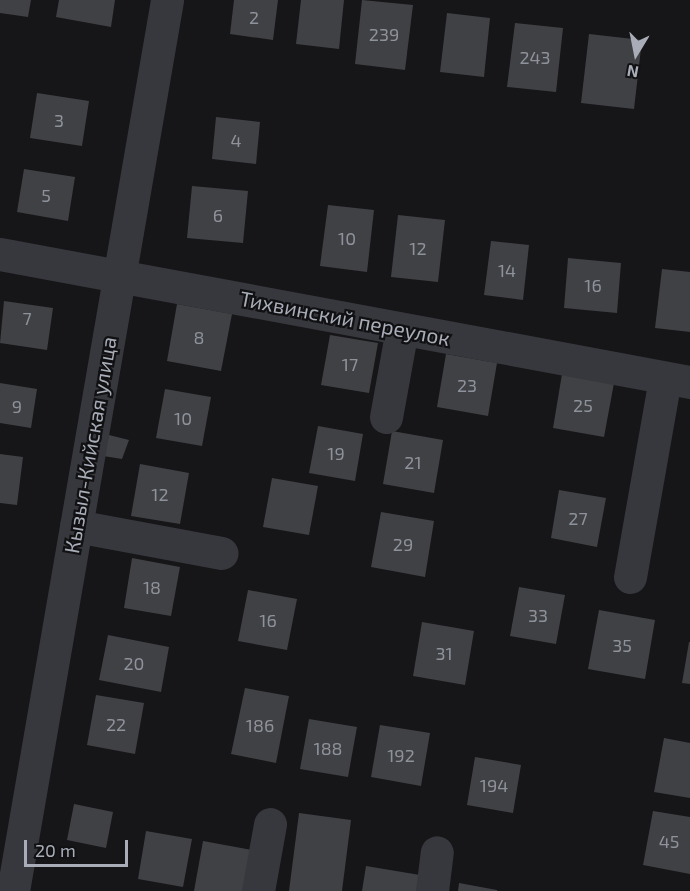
<!DOCTYPE html>
<meta charset="utf-8">
<style>
body{margin:0}
#map{position:relative;width:690px;height:891px;overflow:hidden;background:#161618;font-family:"Exo 2",sans-serif}
div>[style]{position:absolute}
.building>*{inset:0;background:#404145}
.minor>*{height:33px;margin:-16.5px;padding:0 16.5px;transform-origin:16.5px;border-radius:16.5px;background:#37383d}
span{translate:-50% -50%;white-space:nowrap;text-align:center;line-height:1.15;-webkit-text-stroke:4.5px #111113;paint-order:stroke}
.number-label{font-size:18px;color:#8e929b}
.number-label span{-webkit-text-stroke-width:0}
.street-label{font-size:21px;color:#a8adb8}
.north{position:absolute;left:606px;top:24px;width:60px;height:60px;-webkit-text-stroke:4px #111113;paint-order:stroke;rotate:190deg;font-size:16px;font-weight:700;line-height:24px;text-align:center;color:#a8adb8}
.north::after{content:'';display:block;margin:auto;width:21px;height:27px;background:#a8adb8;clip-path:polygon(50% 0,100% 100%,50% 72%,0 100%)}
.scale{position:absolute;left:24px;top:840px;width:104px;height:27px;box-sizing:border-box;border:3px solid #a8adb8;border-top:0;padding-left:8px;font-size:18px;line-height:21px;white-space:nowrap;color:#a8adb8;-webkit-text-stroke:4px #111113;paint-order:stroke}
</style>
<div id="map">
<div class="building">
<div style="clip-path:polygon(0 0,31px 0,28px 17px,0 13px)"></div>
<div style="clip-path:polygon(59px 0,115px 0,111px 27px,56px 17px)"></div>
<div style="clip-path:polygon(234px 0,278px 0,273px 40px,230px 34px)"></div>
<div style="clip-path:polygon(301px 0,344px 0,339px 49px,296px 44px)"></div>
<div style="clip-path:polygon(362px 0,413px 5px,405px 70px,355px 64px)"></div>
<div style="clip-path:polygon(447px 13px,490px 18px,484px 77px,440px 72px)"></div>
<div style="clip-path:polygon(515px 23px,563px 28px,556px 92px,507px 87px)"></div>
<div style="clip-path:polygon(589px 34px,642px 40px,634px 109px,581px 103px)"></div>
<div style="clip-path:polygon(37px 93px,89px 101px,82px 146px,30px 138px)"></div>
<div style="clip-path:polygon(216px 117px,260px 122px,256px 164px,212px 159px)"></div>
<div style="clip-path:polygon(24px 169px,75px 177px,68px 221px,17px 212px)"></div>
<div style="clip-path:polygon(192px 186px,248px 191px,243px 243px,187px 238px)"></div>
<div style="clip-path:polygon(328px 205px,374px 210px,367px 272px,320px 266px)"></div>
<div style="clip-path:polygon(398px 215px,445px 220px,438px 282px,391px 277px)"></div>
<div style="clip-path:polygon(491px 241px,529px 245px,523px 300px,484px 295px)"></div>
<div style="clip-path:polygon(568px 258px,621px 263px,617px 313px,564px 308px)"></div>
<div style="clip-path:polygon(662px 269px,690px 272px,690px 332px,655px 328px)"></div>
<div style="clip-path:polygon(4px 301px,53px 308px,47px 350px,0 343px)"></div>
<div style="clip-path:polygon(177px 304px,232px 314px,221px 371px,167px 361px)"></div>
<div style="clip-path:polygon(330px 335px,378px 343px,369px 393px,321px 385px)"></div>
<div style="clip-path:polygon(446px 354px,497px 363px,488px 416px,437px 407px)"></div>
<div style="clip-path:polygon(562px 374px,614px 383px,604px 437px,553px 428px)"></div>
<div style="clip-path:polygon(0 383px,37px 389px,31px 428px,0 423px)"></div>
<div style="clip-path:polygon(165px 389px,211px 397px,202px 446px,156px 438px)"></div>
<div style="clip-path:polygon(318px 426px,363px 434px,355px 481px,309px 473px)"></div>
<div style="clip-path:polygon(392px 431px,443px 440px,434px 493px,383px 484px)"></div>
<div style="clip-path:polygon(109px 435px,129px 440px,122px 459px,103px 456px)"></div>
<div style="clip-path:polygon(0 454px,23px 457px,17px 505px,0 503px)"></div>
<div style="clip-path:polygon(140px 464px,189px 473px,180px 524px,131px 516px)"></div>
<div style="clip-path:polygon(272px 478px,318px 486px,309px 535px,263px 527px)"></div>
<div style="clip-path:polygon(559px 490px,606px 498px,597px 547px,551px 538px)"></div>
<div style="clip-path:polygon(381px 512px,434px 521px,425px 577px,371px 567px)"></div>
<div style="clip-path:polygon(132px 558px,180px 567px,171px 616px,124px 608px)"></div>
<div style="clip-path:polygon(519px 587px,565px 595px,556px 644px,510px 636px)"></div>
<div style="clip-path:polygon(248px 590px,297px 599px,287px 650px,238px 641px)"></div>
<div style="clip-path:polygon(599px 610px,655px 620px,645px 679px,588px 669px)"></div>
<div style="clip-path:polygon(422px 622px,474px 631px,465px 685px,413px 676px)"></div>
<div style="clip-path:polygon(108px 635px,169px 647px,161px 692px,99px 680px)"></div>
<div style="clip-path:polygon(689px 642px,690px 642px,690px 684px,682px 683px)"></div>
<div style="clip-path:polygon(245px 688px,289px 696px,276px 763px,231px 754px)"></div>
<div style="clip-path:polygon(96px 695px,144px 703px,135px 754px,87px 745px)"></div>
<div style="clip-path:polygon(309px 719px,357px 727px,348px 777px,300px 769px)"></div>
<div style="clip-path:polygon(380px 725px,430px 733px,421px 786px,371px 777px)"></div>
<div style="clip-path:polygon(664px 738px,690px 743px,690px 798px,654px 792px)"></div>
<div style="clip-path:polygon(475px 757px,521px 765px,513px 813px,467px 805px)"></div>
<div style="clip-path:polygon(74px 804px,113px 812px,106px 848px,67px 840px)"></div>
<div style="clip-path:polygon(653px 811px,690px 817px,690px 874px,643px 865px)"></div>
<div style="clip-path:polygon(299px 813px,351px 820px,342px 891px,289px 891px)"></div>
<div style="clip-path:polygon(146px 831px,192px 839px,183px 887px,138px 879px)"></div>
<div style="clip-path:polygon(203px 841px,252px 850px,245px 891px,194px 891px)"></div>
<div style="clip-path:polygon(366px 866px,420px 875px,417px 891px,362px 891px)"></div>
<div style="clip-path:polygon(459px 883px,497px 890px,497px 891px,458px 891px)"></div>
</div>
<div class="minor">
<div style="left:0;top:254px;width:702px;rotate:10.51deg"></div>
<div style="left:386px;top:417px;width:89px;rotate:-79.7deg"></div>
<div style="left:76px;top:526px;width:148px;rotate:10.5deg"></div>
<div style="left:630px;top:577px;width:202px;rotate:-80deg"></div>
<div style="left:13px;top:891px;width:904px;rotate:-80.19deg"></div>
<div style="left:258px;top:891px;width:68px;rotate:-79.8deg"></div>
<div style="left:432px;top:891px;width:39px;rotate:-83deg"></div>
</div>
<div class="number-label">
<span style="left:254px;top:17px">2</span>
<span style="left:384px;top:34px">239</span>
<span style="left:535px;top:57px">243</span>
<span style="left:59px;top:120px">3</span>
<span style="left:236px;top:140px">4</span>
<span style="left:46px;top:195px">5</span>
<span style="left:218px;top:215px">6</span>
<span style="left:347px;top:238px">10</span>
<span style="left:418px;top:248px">12</span>
<span style="left:507px;top:270px">14</span>
<span style="left:593px;top:285px">16</span>
<span style="left:27px;top:318px">7</span>
<span style="left:199px;top:337px">8</span>
<span style="left:350px;top:364px">17</span>
<span style="left:467px;top:385px">23</span>
<span style="left:583px;top:405px">25</span>
<span style="left:17px;top:406px">9</span>
<span style="left:183px;top:418px">10</span>
<span style="left:336px;top:453px">19</span>
<span style="left:413px;top:462px">21</span>
<span style="left:160px;top:494px">12</span>
<span style="left:578px;top:518px">27</span>
<span style="left:403px;top:544px">29</span>
<span style="left:152px;top:587px">18</span>
<span style="left:538px;top:615px">33</span>
<span style="left:268px;top:620px">16</span>
<span style="left:622px;top:645px">35</span>
<span style="left:444px;top:653px">31</span>
<span style="left:134px;top:663px">20</span>
<span style="left:116px;top:724px">22</span>
<span style="left:260px;top:725px">186</span>
<span style="left:328px;top:748px">188</span>
<span style="left:401px;top:755px">192</span>
<span style="left:494px;top:785px">194</span>
<span style="left:669px;top:841px">45</span>
</div>
<div class="street-label">
<span style="left:345px;top:318px;rotate:11deg">Тихвинский переулок</span>
<span style="left:90px;top:445px;rotate:-80deg">Кызыл-Кийская улица</span>
</div>
<div class="north">N</div>
<div class="scale">20 m</div>
</div>
